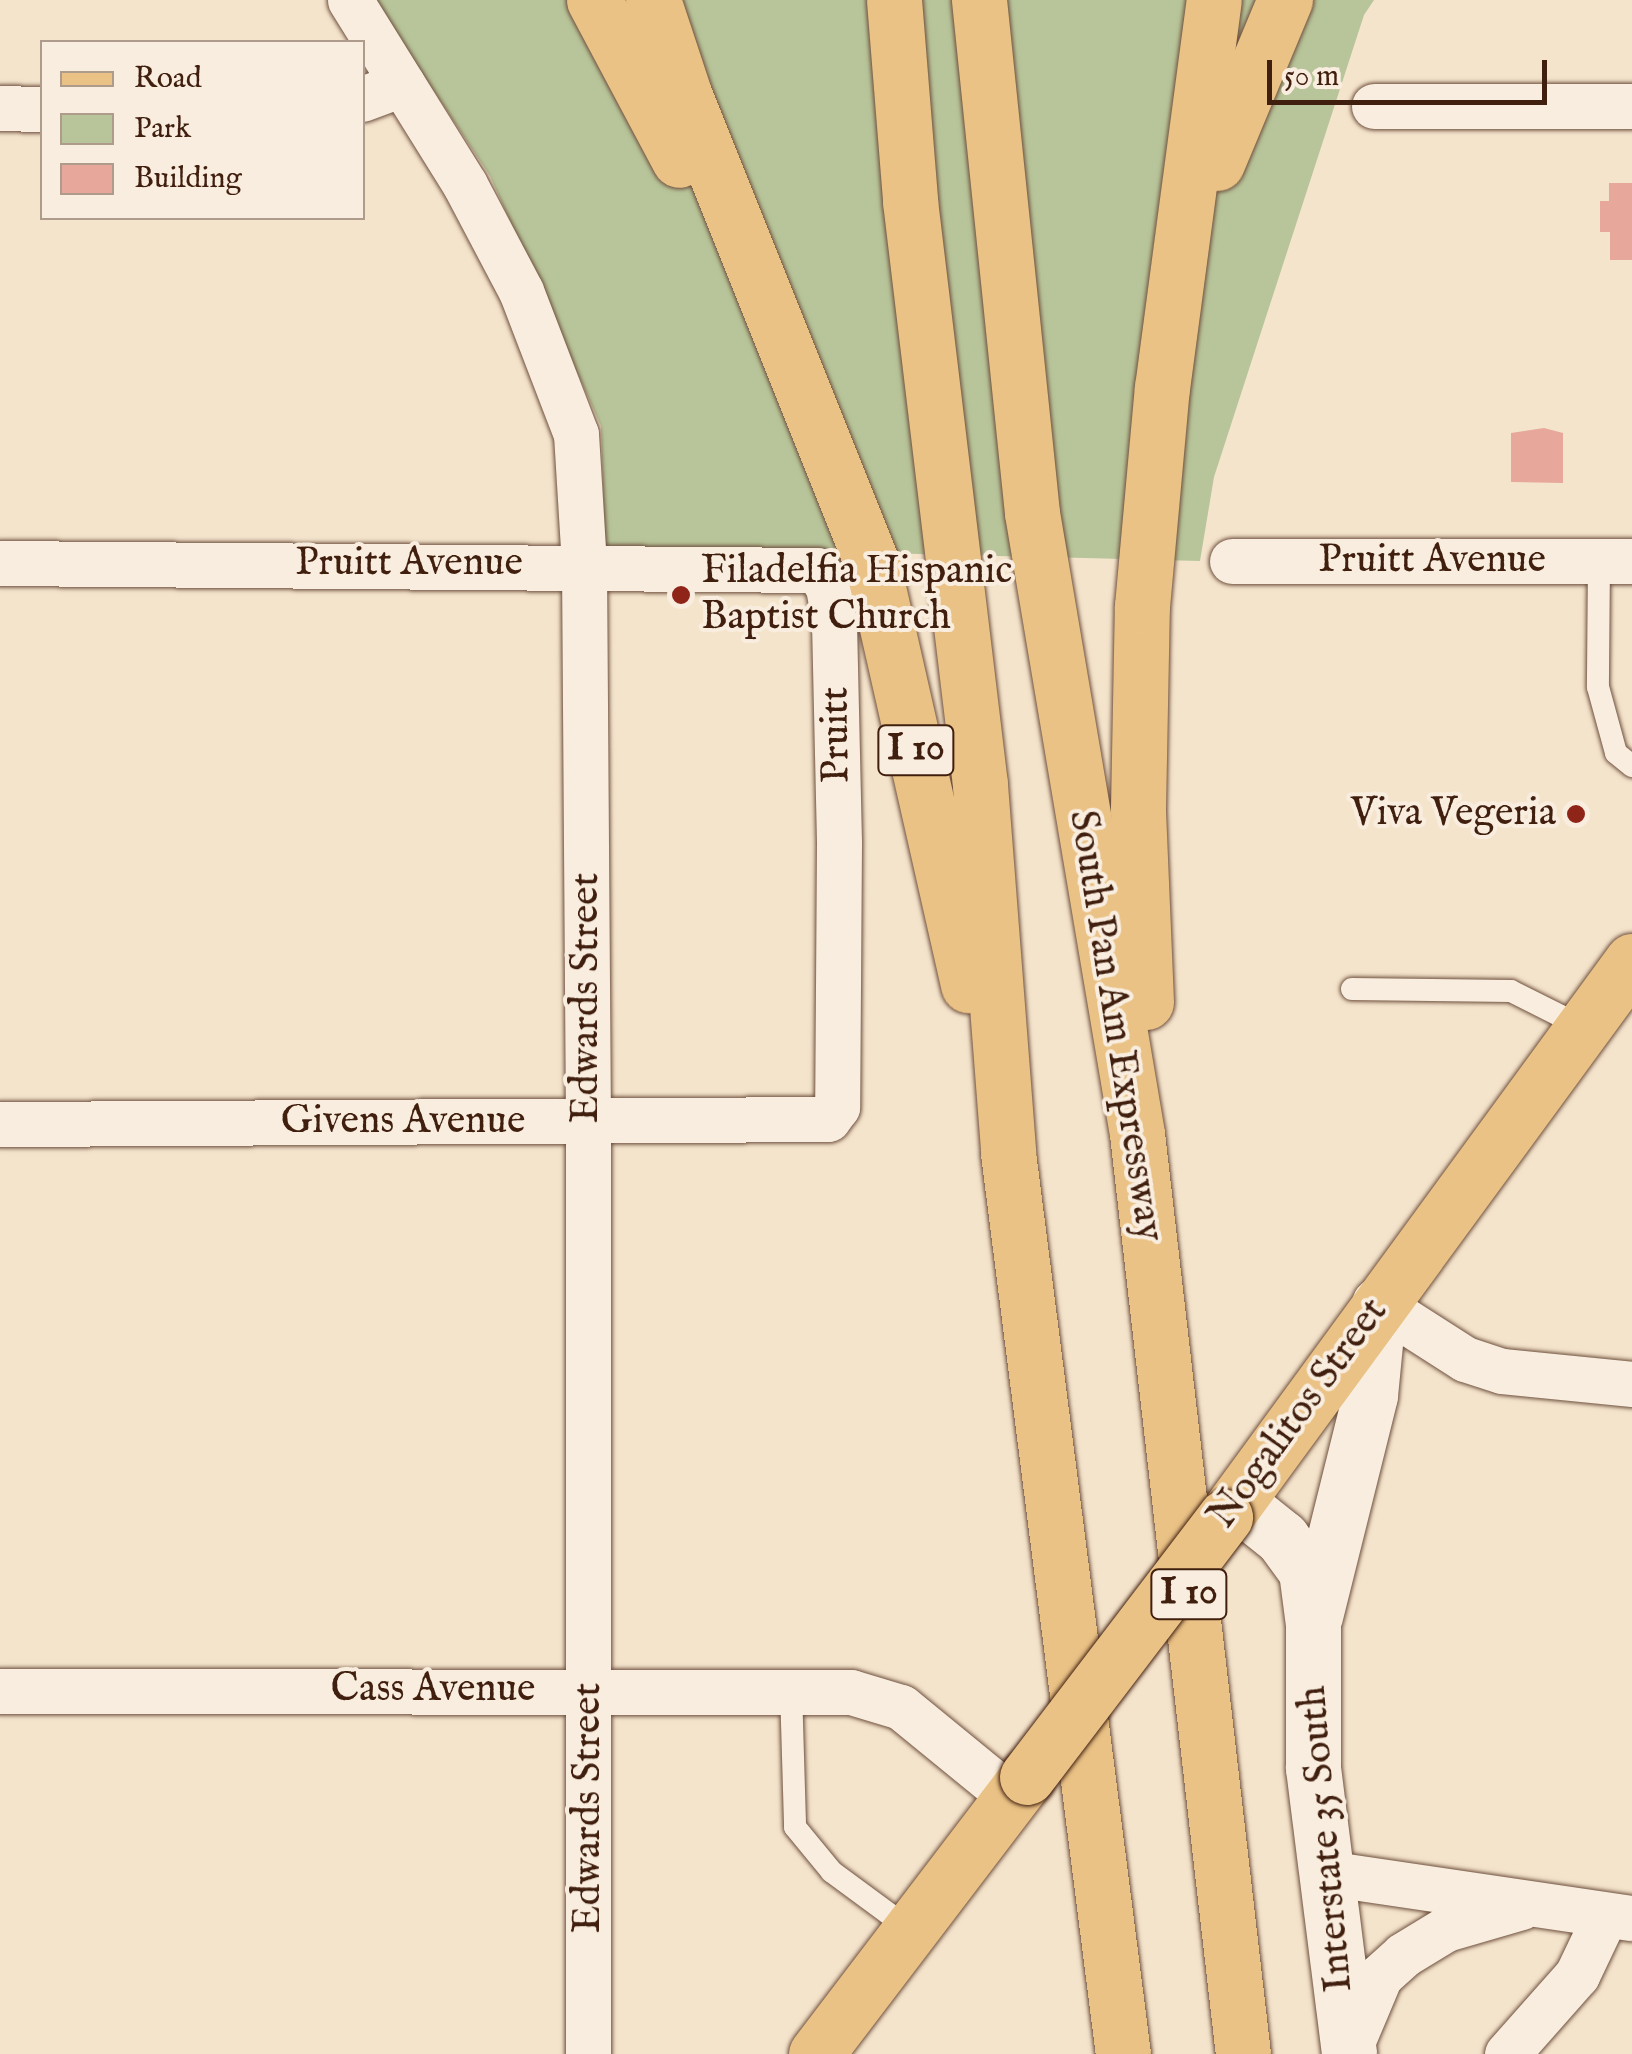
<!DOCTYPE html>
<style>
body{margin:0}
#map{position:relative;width:1632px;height:2054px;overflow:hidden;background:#f5e4cc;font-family:"IM FELL English",serif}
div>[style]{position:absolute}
.green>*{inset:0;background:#b8c59a}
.building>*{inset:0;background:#e7a79b}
.roads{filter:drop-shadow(0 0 2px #6e503e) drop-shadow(0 0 2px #6e503e)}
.service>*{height:22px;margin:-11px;padding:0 11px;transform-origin:11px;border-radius:11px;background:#f8edde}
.minor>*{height:45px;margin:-22.5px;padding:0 22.5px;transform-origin:22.5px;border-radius:22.5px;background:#f8edde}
.secondary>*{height:55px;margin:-27.5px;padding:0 27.5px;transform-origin:27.5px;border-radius:27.5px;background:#f8edde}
.primary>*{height:55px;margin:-27.5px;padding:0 27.5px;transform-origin:27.5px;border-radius:27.5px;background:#eac286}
.motorway>*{height:55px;margin:-27.5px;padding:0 27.5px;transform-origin:27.5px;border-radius:27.5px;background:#eac286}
.bridges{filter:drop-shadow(0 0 2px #411f0f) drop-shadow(0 0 2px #411f0f)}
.primary-bridge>*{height:55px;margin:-27.5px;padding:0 27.5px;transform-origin:27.5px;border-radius:27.5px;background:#eac286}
.dots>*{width:28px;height:28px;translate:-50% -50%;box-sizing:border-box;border:5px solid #f8edde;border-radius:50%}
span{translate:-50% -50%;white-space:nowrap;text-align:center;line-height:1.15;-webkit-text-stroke:8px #f8edde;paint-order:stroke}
.shield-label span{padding:2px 8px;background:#f8edde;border:2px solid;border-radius:8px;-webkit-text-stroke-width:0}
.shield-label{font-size:38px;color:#411f0f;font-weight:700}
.street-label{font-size:40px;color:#411f0f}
.poi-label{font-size:40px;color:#411f0f}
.left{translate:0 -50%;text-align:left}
.right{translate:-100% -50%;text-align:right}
.legend{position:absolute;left:40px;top:40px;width:325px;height:180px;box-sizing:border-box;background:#f8edde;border:2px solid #af9b8b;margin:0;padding:12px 18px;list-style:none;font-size:30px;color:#411f0f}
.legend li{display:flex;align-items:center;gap:20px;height:50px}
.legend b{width:50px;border:2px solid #af9b8b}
.scale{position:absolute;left:1267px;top:60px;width:280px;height:45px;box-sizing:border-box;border:5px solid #411f0f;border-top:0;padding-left:12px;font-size:30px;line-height:35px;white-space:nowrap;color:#411f0f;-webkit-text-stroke:8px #f8edde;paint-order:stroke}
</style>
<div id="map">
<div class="green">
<div style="clip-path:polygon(374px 0,1374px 0,1364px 15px,1214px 477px,1200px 561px,605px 546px,601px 426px,490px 176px)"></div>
</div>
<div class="building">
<div style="clip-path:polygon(1609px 183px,1632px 183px,1632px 260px,1610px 260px,1610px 232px,1600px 232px,1600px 201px,1609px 201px)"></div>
<div style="clip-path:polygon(1544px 428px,1563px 433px,1563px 483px,1511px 482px,1511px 433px)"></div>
</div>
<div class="roads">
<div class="service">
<div style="left:1599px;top:561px;width:126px;rotate:90.5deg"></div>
<div style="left:1598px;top:687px;width:68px;rotate:74.7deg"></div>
<div style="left:1616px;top:753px;width:21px;rotate:39deg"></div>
<div style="left:1352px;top:989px;width:159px;rotate:0.7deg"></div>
<div style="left:1511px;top:991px;width:80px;rotate:26.6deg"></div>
<div style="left:791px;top:1689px;width:138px;rotate:88.3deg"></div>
<div style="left:795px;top:1827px;width:58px;rotate:50.6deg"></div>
<div style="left:832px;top:1872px;width:98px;rotate:36.3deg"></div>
</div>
<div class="minor">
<div style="left:350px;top:0;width:218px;rotate:58.1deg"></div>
<div style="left:465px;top:185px;width:120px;rotate:62.2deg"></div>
<div style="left:521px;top:291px;width:153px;rotate:69deg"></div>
<div style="left:576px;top:434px;width:131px;rotate:86.5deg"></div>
<div style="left:584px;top:565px;width:557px;rotate:89.59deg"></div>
<div style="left:588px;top:1122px;width:932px;rotate:90deg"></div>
<div style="left:362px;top:99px;width:43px;rotate:-20.6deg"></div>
<div style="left:1374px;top:106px;width:258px"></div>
<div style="left:0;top:108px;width:42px;rotate:1.4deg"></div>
<div style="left:1232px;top:561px;width:400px"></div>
<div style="left:0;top:563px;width:817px;rotate:0.49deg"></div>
<div style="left:817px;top:570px;width:20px;rotate:57deg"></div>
<div style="left:828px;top:587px;width:36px;rotate:80deg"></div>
<div style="left:834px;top:622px;width:221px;rotate:88.7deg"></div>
<div style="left:839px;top:843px;width:264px;rotate:90.4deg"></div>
<div style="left:837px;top:1107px;width:15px;rotate:127deg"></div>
<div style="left:828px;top:1119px;width:828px;rotate:179.65deg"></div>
<div style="left:1379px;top:1304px;width:102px;rotate:32.6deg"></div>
<div style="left:1465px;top:1359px;width:39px;rotate:18deg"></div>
<div style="left:1502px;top:1371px;width:131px;rotate:5.7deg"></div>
<div style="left:0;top:1691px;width:851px;rotate:0.07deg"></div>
<div style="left:851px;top:1692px;width:52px;rotate:16.7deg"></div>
<div style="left:901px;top:1707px;width:144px;rotate:39.3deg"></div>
<div style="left:1326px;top:1873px;width:309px;rotate:8.4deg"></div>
<div style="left:1348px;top:2052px;width:82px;rotate:-67.2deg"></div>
<div style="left:1380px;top:1976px;width:31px;rotate:-42deg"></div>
<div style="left:1403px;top:1955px;width:50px;rotate:-31.2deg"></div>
<div style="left:1446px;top:1929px;width:78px;rotate:-16.3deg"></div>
<div style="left:1507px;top:2054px;width:106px;rotate:-48.5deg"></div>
<div style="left:1577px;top:1975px;width:65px;rotate:-64.6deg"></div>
</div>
<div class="secondary">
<div style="left:1237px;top:1502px;width:58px;rotate:38.7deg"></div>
<div style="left:1282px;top:1538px;width:41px;rotate:54deg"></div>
<div style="left:1306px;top:1571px;width:53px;rotate:82.5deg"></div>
<div style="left:1313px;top:1624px;width:144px;rotate:90deg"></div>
<div style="left:1313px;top:1768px;width:288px;rotate:82.8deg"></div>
<div style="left:1315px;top:1616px;width:228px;rotate:-76deg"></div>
<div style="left:1370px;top:1395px;width:91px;rotate:-84.4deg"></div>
</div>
<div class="primary">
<div style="left:1225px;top:1517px;width:689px;rotate:-53.8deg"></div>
<div style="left:816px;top:2054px;width:348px;rotate:-52.7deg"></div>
</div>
<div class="motorway">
<div style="left:594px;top:0;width:181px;rotate:62deg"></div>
<div style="left:653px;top:0;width:99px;rotate:71.7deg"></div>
<div style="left:684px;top:94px;width:508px;rotate:68.18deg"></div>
<div style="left:873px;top:566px;width:430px;rotate:77.2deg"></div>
<div style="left:894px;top:0;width:202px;rotate:85.4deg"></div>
<div style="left:910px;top:201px;width:588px;rotate:83.16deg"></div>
<div style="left:980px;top:785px;width:369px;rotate:85.6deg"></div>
<div style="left:1008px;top:1153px;width:908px;rotate:82.73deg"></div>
<div style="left:979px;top:0;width:516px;rotate:84.1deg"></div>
<div style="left:1032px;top:513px;width:630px;rotate:80.4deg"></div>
<div style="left:1137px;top:1134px;width:926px;rotate:83.43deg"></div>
<div style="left:1217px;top:163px;width:177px;rotate:-67.4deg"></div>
<div style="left:1146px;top:1002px;width:193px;rotate:-92.4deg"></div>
<div style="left:1138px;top:809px;width:203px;rotate:-88.9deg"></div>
<div style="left:1142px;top:606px;width:219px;rotate:-84.8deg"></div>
<div style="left:1162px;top:388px;width:391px;rotate:-82.4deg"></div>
</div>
</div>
<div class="bridges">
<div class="primary-bridge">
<div style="left:1027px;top:1777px;width:327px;rotate:-52.7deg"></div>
</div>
</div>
<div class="dots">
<div style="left:681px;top:595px;background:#8f2418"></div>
<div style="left:1576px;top:814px;background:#8f2418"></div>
</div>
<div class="shield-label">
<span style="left:916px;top:750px">I 10</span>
<span style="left:1189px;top:1594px">I 10</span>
</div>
<div class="street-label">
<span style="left:1432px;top:561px">Pruitt Avenue</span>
<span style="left:409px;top:564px">Pruitt Avenue</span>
<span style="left:837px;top:735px;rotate:-91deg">Pruitt</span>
<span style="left:587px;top:998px;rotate:-90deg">Edwards Street</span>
<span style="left:1115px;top:1026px;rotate:81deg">South Pan Am Expressway</span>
<span style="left:403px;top:1122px">Givens Avenue</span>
<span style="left:1299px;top:1414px;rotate:-54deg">Nogalitos Street</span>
<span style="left:433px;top:1690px">Cass Avenue</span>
<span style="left:589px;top:1808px;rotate:-90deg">Edwards Street</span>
<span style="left:1327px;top:1839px;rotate:-95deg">Interstate 35 South</span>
</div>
<div class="poi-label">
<span class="left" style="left:701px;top:595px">Filadelfia Hispanic<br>Baptist Church</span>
<span class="right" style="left:1556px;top:814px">Viva Vegeria</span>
</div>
<ul class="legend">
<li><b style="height:12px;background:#eac286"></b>Road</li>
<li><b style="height:28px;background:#b8c59a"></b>Park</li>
<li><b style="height:28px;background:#e7a79b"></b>Building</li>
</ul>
<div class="scale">50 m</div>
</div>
